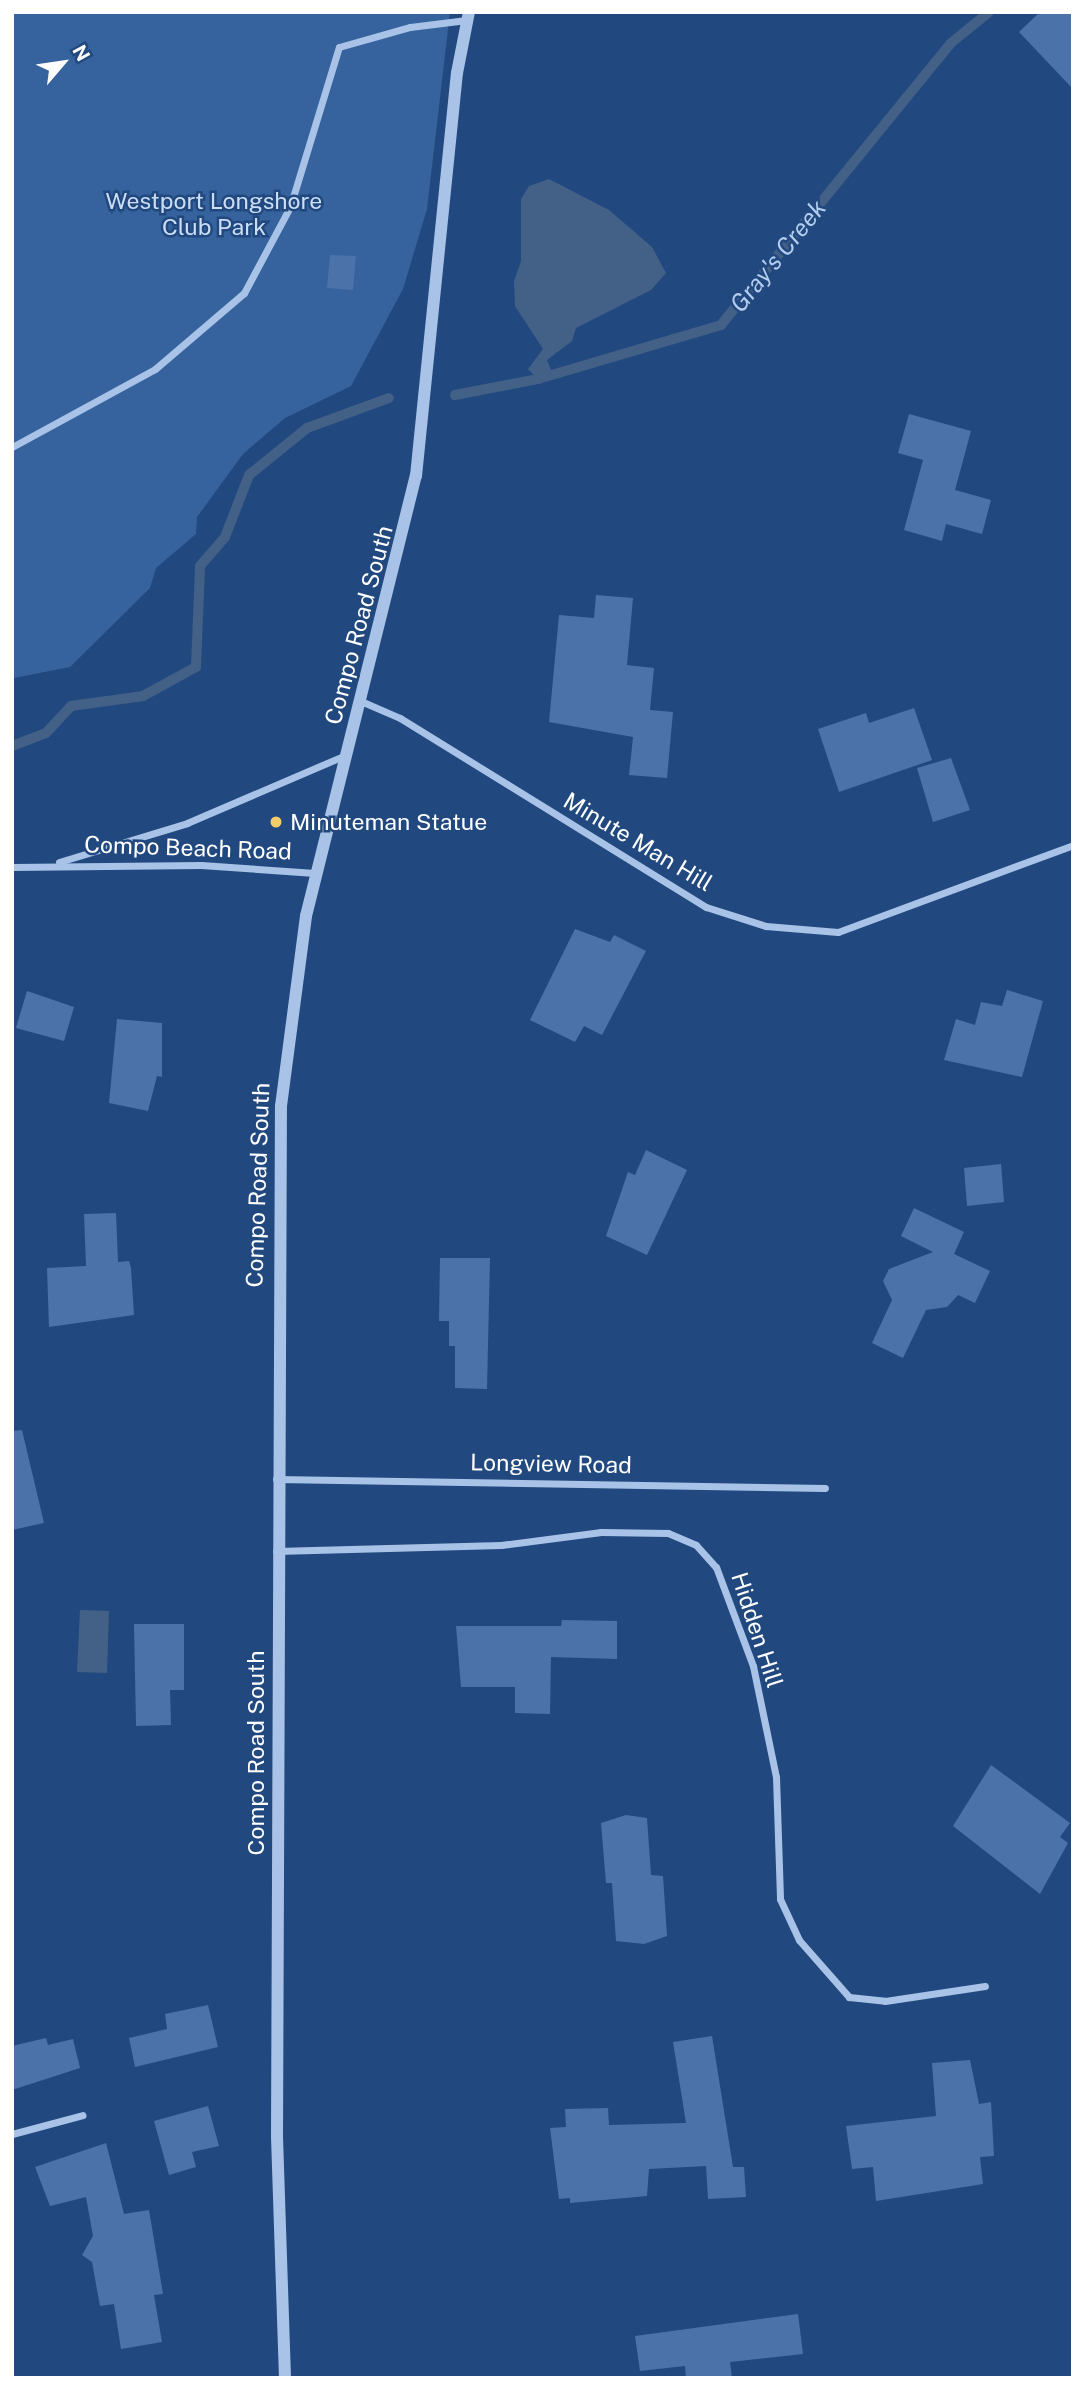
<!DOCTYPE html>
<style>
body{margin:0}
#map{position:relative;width:1085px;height:2390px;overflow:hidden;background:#22497f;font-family:"Public Sans",sans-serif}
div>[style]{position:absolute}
.green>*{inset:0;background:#36639d}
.water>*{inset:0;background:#436087}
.stream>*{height:10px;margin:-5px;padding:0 5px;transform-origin:5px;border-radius:5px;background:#436087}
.building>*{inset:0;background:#4b73a9}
.minor>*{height:7px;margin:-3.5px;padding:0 3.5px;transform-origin:3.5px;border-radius:3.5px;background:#a8c3e7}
.tertiary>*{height:12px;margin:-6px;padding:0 6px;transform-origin:6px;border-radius:6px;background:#a8c3e7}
.dots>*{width:19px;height:19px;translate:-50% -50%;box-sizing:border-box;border:4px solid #22497f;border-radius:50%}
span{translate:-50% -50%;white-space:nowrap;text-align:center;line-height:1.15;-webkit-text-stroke:5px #22497f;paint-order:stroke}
.park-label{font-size:23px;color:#cbdef5}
.street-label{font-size:23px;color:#fff}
.poi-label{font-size:23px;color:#fff}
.left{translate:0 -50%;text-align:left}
.water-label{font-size:24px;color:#b3cdef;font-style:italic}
.frame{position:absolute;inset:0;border:14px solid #fff;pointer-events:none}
.north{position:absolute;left:28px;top:28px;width:70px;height:70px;-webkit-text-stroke:5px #22497f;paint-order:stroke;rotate:61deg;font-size:19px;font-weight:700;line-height:28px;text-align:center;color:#fff}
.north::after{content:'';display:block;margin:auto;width:24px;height:32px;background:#fff;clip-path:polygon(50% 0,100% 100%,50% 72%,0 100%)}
</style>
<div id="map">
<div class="green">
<div style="clip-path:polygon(12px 12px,450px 12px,427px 209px,403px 289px,351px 386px,285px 418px,243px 454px,197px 517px,196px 534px,156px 568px,150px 588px,70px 667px,14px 678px)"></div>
</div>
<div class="water">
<div style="clip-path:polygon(549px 179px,609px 210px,652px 247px,666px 273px,651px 290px,576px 328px,572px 341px,547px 360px,553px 375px,538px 379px,528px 369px,543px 349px,515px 306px,514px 281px,521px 261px,521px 199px,529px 186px)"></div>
<div style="clip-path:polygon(80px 1610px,109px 1611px,107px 1673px,77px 1672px)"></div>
</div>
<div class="stream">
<div style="left:455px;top:395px;width:85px;rotate:-10.9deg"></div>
<div style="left:538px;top:379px;width:191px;rotate:-16.4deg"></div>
<div style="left:721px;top:325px;width:364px;rotate:-50.8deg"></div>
<div style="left:951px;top:43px;width:49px;rotate:-39.2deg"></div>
<div style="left:12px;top:746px;width:36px;rotate:-21deg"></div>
<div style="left:46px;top:733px;width:37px;rotate:-47deg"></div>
<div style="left:71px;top:706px;width:73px;rotate:-7.9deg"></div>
<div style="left:143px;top:696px;width:60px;rotate:-28.7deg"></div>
<div style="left:196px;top:667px;width:101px;rotate:-87.7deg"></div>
<div style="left:200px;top:566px;width:38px;rotate:-49deg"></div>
<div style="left:225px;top:537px;width:66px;rotate:-68.8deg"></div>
<div style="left:249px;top:475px;width:75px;rotate:-39deg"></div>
<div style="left:307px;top:428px;width:87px;rotate:-20.1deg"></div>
</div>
<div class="building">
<div style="clip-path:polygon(1040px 12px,1073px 12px,1073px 89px,1019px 32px)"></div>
<div style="clip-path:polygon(330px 255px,356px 256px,353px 290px,327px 288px)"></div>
<div style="clip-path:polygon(909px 414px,971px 431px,955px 490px,991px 500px,982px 534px,946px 524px,942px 541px,904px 530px,923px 460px,898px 453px)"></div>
<div style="clip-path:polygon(596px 595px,633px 598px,627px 665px,654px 668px,650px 710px,673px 712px,667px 778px,629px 775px,633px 737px,549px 722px,559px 615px,594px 618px)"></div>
<div style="clip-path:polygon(914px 708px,932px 760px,839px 792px,818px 729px,866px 713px,869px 723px)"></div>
<div style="clip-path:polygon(951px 758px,970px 810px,933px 822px,917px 768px)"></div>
<div style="clip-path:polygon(575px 929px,610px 942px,614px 935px,646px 951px,602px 1035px,584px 1026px,575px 1042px,530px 1020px)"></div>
<div style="clip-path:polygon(1007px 990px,1043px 1001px,1022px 1077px,944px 1060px,956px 1019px,975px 1025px,981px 1002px,1002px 1006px)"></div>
<div style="clip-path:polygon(27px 991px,74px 1007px,64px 1041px,16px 1028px)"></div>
<div style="clip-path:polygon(117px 1019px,162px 1023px,162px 1077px,157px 1076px,148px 1111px,109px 1103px)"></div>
<div style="clip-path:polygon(646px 1150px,687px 1170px,647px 1255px,606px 1236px,628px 1172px,635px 1175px)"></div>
<div style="clip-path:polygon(1001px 1164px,1004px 1202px,967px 1206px,964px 1168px)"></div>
<div style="clip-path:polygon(914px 1208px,964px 1232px,954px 1254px,990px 1271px,975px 1303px,958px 1295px,947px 1307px,926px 1310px,903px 1358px,872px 1343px,892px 1300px,883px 1281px,889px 1269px,933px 1252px,901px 1236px)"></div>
<div style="clip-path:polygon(116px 1213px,118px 1262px,129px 1261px,131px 1268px,134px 1315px,49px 1327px,47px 1268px,86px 1266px,84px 1214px)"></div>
<div style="clip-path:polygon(440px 1258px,490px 1258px,487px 1389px,455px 1388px,455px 1346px,449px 1346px,449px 1321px,439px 1321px)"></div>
<div style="clip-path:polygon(22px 1430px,44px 1523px,12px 1530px,12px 1431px)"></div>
<div style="clip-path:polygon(562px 1620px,617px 1621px,617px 1659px,551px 1657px,550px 1714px,515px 1713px,515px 1687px,461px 1687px,456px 1626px,561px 1626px)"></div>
<div style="clip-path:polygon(134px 1624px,184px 1624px,184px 1690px,170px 1690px,171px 1725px,136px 1726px)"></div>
<div style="clip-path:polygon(991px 1765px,1070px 1823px,1060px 1837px,1068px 1843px,1040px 1894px,953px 1826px)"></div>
<div style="clip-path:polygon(626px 1815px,647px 1818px,651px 1875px,663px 1876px,667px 1936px,644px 1944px,616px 1941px,612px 1883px,606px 1883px,601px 1823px)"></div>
<div style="clip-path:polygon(208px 2005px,218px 2047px,135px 2067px,129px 2038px,167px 2029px,165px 2014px)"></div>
<div style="clip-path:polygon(712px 2036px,733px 2167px,744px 2167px,746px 2197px,708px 2199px,706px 2166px,649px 2169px,647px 2196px,570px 2203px,570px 2198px,559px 2199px,550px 2128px,566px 2127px,565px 2109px,608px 2108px,609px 2125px,686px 2123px,673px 2042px)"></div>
<div style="clip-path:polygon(46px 2038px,48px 2045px,73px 2039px,80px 2068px,12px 2090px,12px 2046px)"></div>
<div style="clip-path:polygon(970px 2060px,979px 2104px,991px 2102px,994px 2156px,980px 2157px,983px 2184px,876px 2201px,873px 2167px,852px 2169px,846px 2126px,936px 2116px,932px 2063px)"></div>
<div style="clip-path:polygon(208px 2106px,219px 2146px,192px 2152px,196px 2167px,169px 2175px,154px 2121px)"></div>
<div style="clip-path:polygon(106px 2143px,124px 2214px,149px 2210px,163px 2294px,154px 2295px,162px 2342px,121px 2349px,114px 2304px,100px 2306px,92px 2262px,82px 2255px,93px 2236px,86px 2197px,50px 2206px,35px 2167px)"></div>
<div style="clip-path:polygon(798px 2314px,803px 2354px,730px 2362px,732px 2378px,686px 2378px,685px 2366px,640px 2371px,635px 2336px)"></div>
</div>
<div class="minor">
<div style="left:12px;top:447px;width:163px;rotate:-28.6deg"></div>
<div style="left:155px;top:369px;width:117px;rotate:-40.5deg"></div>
<div style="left:244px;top:293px;width:98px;rotate:-61.9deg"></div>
<div style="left:290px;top:207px;width:167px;rotate:-73deg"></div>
<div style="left:339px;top:47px;width:74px;rotate:-15.7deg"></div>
<div style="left:410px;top:27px;width:57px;rotate:-7deg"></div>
<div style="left:363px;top:702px;width:40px;rotate:23.4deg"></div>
<div style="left:400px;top:718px;width:360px;rotate:31.7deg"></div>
<div style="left:706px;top:907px;width:63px;rotate:17.6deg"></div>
<div style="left:766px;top:926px;width:72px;rotate:4.8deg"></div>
<div style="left:838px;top:932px;width:251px;rotate:-20.3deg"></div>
<div style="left:59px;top:862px;width:134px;rotate:-16.9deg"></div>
<div style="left:187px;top:823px;width:173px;rotate:-23.2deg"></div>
<div style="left:12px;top:867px;width:189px;rotate:-0.6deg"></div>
<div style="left:201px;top:865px;width:114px;rotate:4deg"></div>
<div style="left:276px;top:1479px;width:549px;rotate:0.94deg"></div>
<div style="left:276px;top:1551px;width:225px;rotate:-1.5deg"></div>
<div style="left:501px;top:1545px;width:101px;rotate:-7.4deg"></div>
<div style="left:601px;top:1532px;width:67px;rotate:0.9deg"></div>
<div style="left:668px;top:1533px;width:30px;rotate:23deg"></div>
<div style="left:696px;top:1545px;width:30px;rotate:48deg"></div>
<div style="left:716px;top:1567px;width:106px;rotate:69.5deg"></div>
<div style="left:753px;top:1666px;width:113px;rotate:78.3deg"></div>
<div style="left:776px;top:1777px;width:122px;rotate:88.1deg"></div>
<div style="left:780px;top:1899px;width:45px;rotate:65.1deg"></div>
<div style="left:799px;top:1940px;width:76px;rotate:48.7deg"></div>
<div style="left:849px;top:1997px;width:36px;rotate:6deg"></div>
<div style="left:885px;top:2001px;width:101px;rotate:-8.5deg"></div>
<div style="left:12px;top:2134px;width:73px;rotate:-15deg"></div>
</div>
<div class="tertiary">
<div style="left:285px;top:2378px;width:241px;rotate:-91.9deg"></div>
<div style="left:277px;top:2137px;width:1031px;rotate:-89.78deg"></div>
<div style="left:281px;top:1106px;width:192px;rotate:-82.5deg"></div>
<div style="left:306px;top:916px;width:454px;rotate:-76deg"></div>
<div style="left:416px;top:476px;width:405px;rotate:-84.2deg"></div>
<div style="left:457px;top:73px;width:62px;rotate:-78.9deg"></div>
</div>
<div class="dots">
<div style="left:276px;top:822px;background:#f3cd6a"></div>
</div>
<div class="park-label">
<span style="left:214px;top:214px">Westport Longshore<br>Club Park</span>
</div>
<div class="street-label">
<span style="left:359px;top:625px;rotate:-75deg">Compo Road South</span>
<span style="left:638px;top:842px;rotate:31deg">Minute Man Hill</span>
<span style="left:188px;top:848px;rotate:2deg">Compo Beach Road</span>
<span style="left:258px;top:1185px;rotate:-88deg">Compo Road South</span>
<span style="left:551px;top:1464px;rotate:1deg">Longview Road</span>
<span style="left:757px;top:1630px;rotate:72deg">Hidden Hill</span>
<span style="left:256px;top:1753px;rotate:-90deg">Compo Road South</span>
</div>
<div class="poi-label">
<span class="left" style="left:290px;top:822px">Minuteman Statue</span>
</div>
<div class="water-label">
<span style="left:778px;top:256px;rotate:-51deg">Gray's Creek</span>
</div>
<div class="frame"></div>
<div class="north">N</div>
</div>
